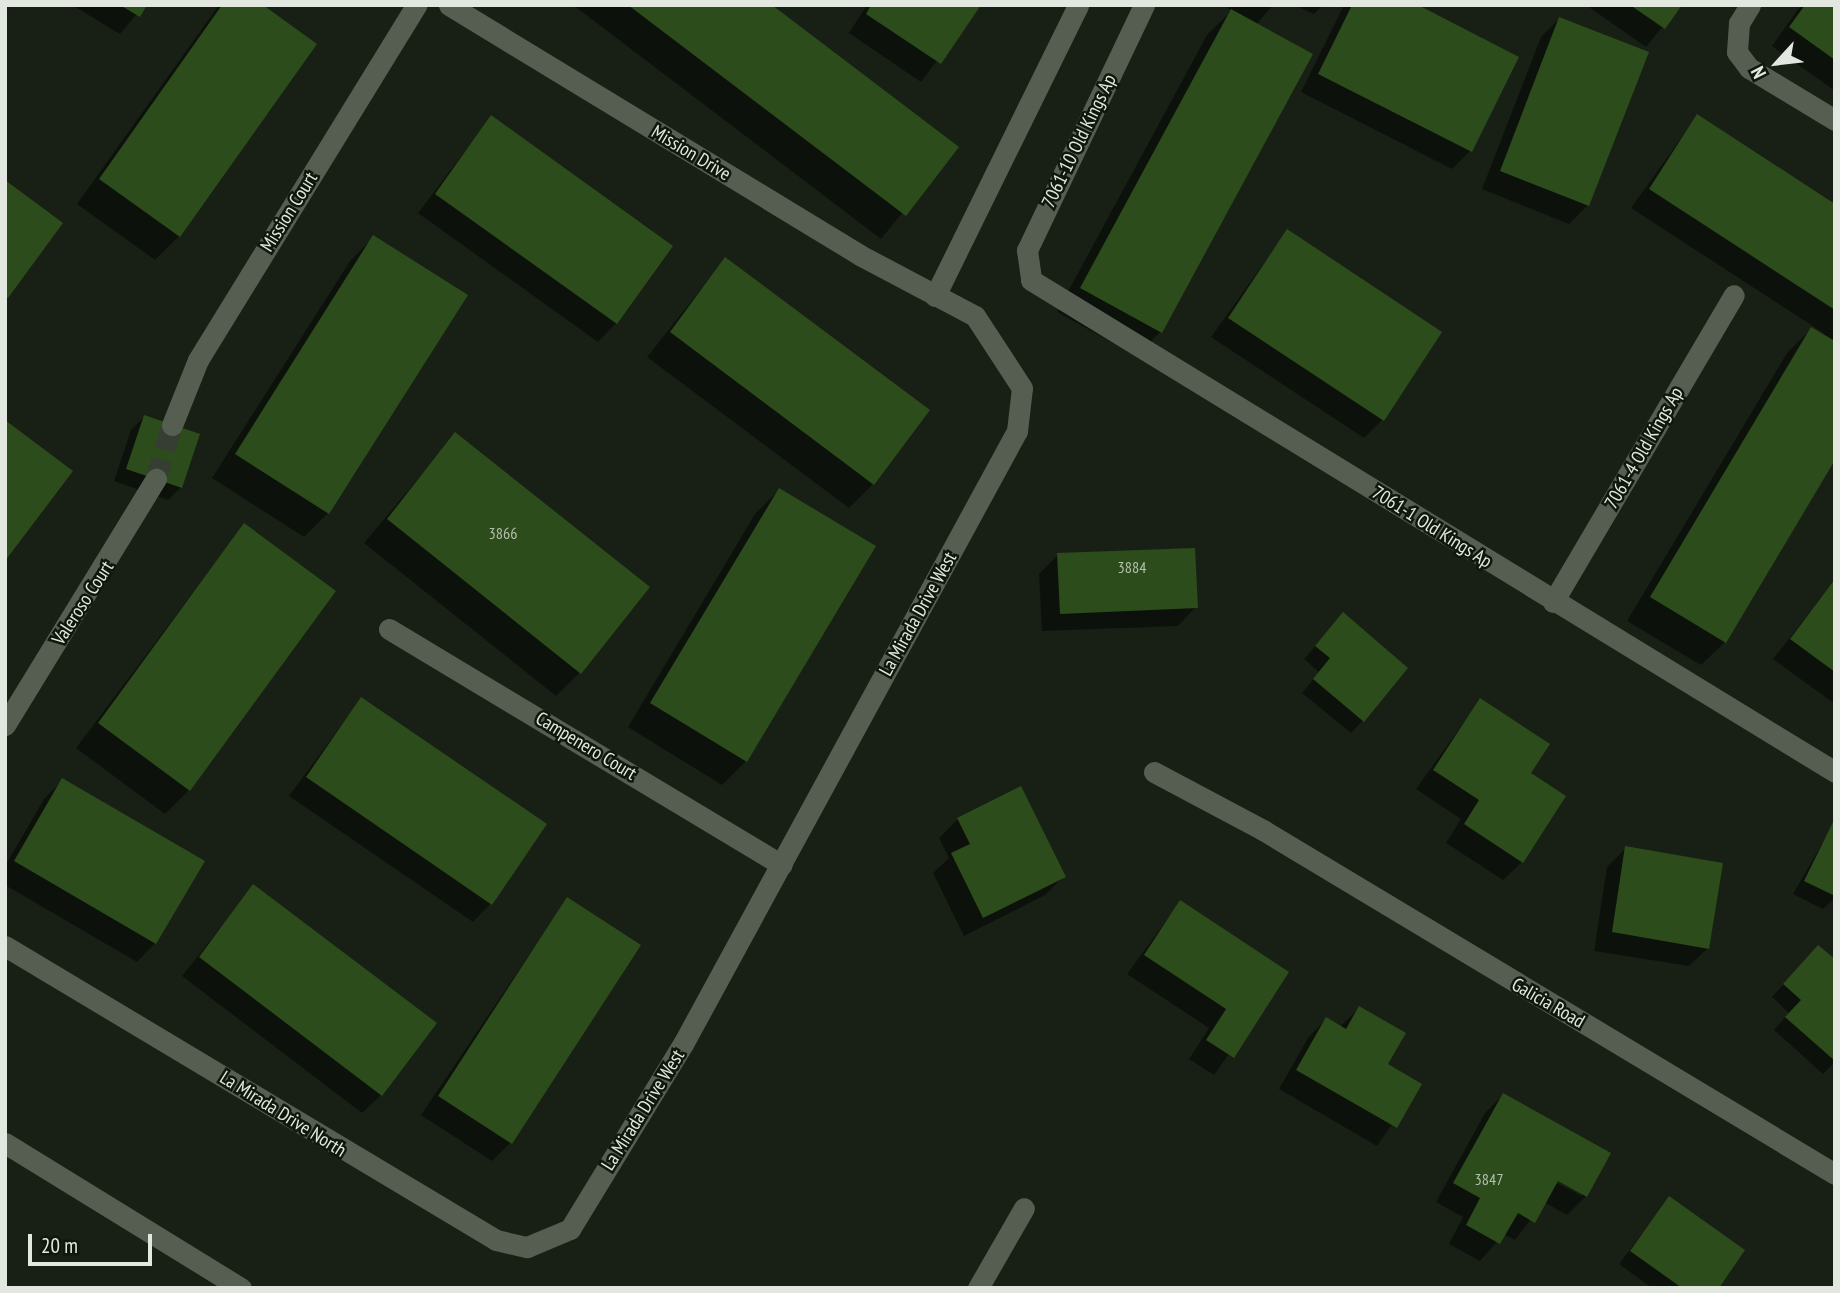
<!DOCTYPE html>
<style>
body{margin:0}
#map{position:relative;width:1840px;height:1293px;overflow:hidden;background:#182015;font-family:"PT Sans Narrow",sans-serif}
div>[style]{position:absolute}
.shadow>*{inset:0;background:#0007}
.building>*{inset:0;background:#2c4c1b}
.minor-tunnel>*{height:21px;margin-top:-10.5px;transform-origin:0;background:repeating-linear-gradient(90deg,#363e33 0 21px,transparent 0 31px)}
.service>*{height:21px;margin:-10.5px;padding:0 10.5px;transform-origin:10.5px;border-radius:10.5px;background:#555e51}
.minor>*{height:21px;margin:-10.5px;padding:0 10.5px;transform-origin:10.5px;border-radius:10.5px;background:#555e51}
span{translate:-50% -50%;white-space:nowrap;text-align:center;line-height:1.15;-webkit-text-stroke:5px #0f170c;paint-order:stroke}
.number-label{font-size:16px;color:#b4c0ae}
.number-label span{-webkit-text-stroke-width:0}
.street-label{font-size:19px;color:#e2e7df}
.frame{position:absolute;inset:0;border:7px solid #e2e7df;pointer-events:none}
.north{position:absolute;left:1742px;top:28px;width:70px;height:70px;-webkit-text-stroke:5px #0f170c;paint-order:stroke;rotate:243deg;font-size:19px;font-weight:700;line-height:28px;text-align:center;color:#e2e7df}
.north::after{content:'';display:block;margin:auto;width:24px;height:32px;background:#e2e7df;clip-path:polygon(50% 0,100% 100%,50% 72%,0 100%)}
.scale{position:absolute;left:28px;top:1234px;width:124px;height:32px;box-sizing:border-box;border:4px solid #e2e7df;border-top:0;padding-left:9px;font-size:21px;line-height:24px;white-space:nowrap;color:#e2e7df;-webkit-text-stroke:5px #0f170c;paint-order:stroke}
</style>
<div id="map">
<div class="shadow">
<div style="clip-path:polygon(72px 5px,144px 5px,120px 34px)"></div>
<div style="clip-path:polygon(219px 5px,260px 5px,179px 236px,155px 260px,77px 204px)"></div>
<div style="clip-path:polygon(573px 5px,769px 5px,956px 147px,881px 239px)"></div>
<div style="clip-path:polygon(867px 5px,978px 5px,921px 82px,849px 33px)"></div>
<div style="clip-path:polygon(1224px 5px,1273px 5px,1256px 25px,1310px 55px,1160px 332px,1137px 356px,1057px 312px,1207px 35px,1231px 11px)"></div>
<div style="clip-path:polygon(1293px 5px,1323px 5px,1314px 14px)"></div>
<div style="clip-path:polygon(1344px 5px,1414px 5px,1470px 151px,1452px 169px,1301px 92px)"></div>
<div style="clip-path:polygon(1586px 5px,1680px 5px,1646px 47px)"></div>
<div style="clip-path:polygon(1801px 5px,1835px 5px,1835px 91px,1772px 46px)"></div>
<div style="clip-path:polygon(1559px 19px,1588px 205px,1569px 224px,1482px 189px,1541px 37px)"></div>
<div style="clip-path:polygon(1697px 116px,1835px 206px,1835px 456px,1725px 642px,1701px 665px,1627px 621px,1787px 353px,1811px 329px,1825px 334px,1631px 208px)"></div>
<div style="clip-path:polygon(491px 117px,616px 323px,598px 342px,418px 213px)"></div>
<div style="clip-path:polygon(1287px 231px,1382px 420px,1364px 438px,1211px 337px)"></div>
<div style="clip-path:polygon(374px 237px,328px 513px,304px 537px,212px 478px,350px 261px)"></div>
<div style="clip-path:polygon(725px 259px,873px 484px,849px 508px,647px 357px)"></div>
<div style="clip-path:polygon(144px 417px,181px 487px,168px 500px,114px 481px,131px 430px)"></div>
<div style="clip-path:polygon(455px 435px,580px 672px,556px 696px,364px 543px)"></div>
<div style="clip-path:polygon(779px 490px,746px 761px,722px 785px,628px 727px,755px 514px)"></div>
<div style="clip-path:polygon(244px 525px,189px 790px,165px 814px,76px 748px)"></div>
<div style="clip-path:polygon(1058px 555px,1196px 607px,1178px 626px,1042px 631px,1039px 574px)"></div>
<div style="clip-path:polygon(1835px 580px,1835px 704px,1773px 659px)"></div>
<div style="clip-path:polygon(1343px 615px,1363px 720px,1351px 733px,1302px 693px,1319px 672px,1304px 659px)"></div>
<div style="clip-path:polygon(361px 699px,491px 903px,473px 922px,289px 796px)"></div>
<div style="clip-path:polygon(1480px 700px,1529px 773px,1522px 862px,1503px 880px,1446px 843px,1461px 819px,1416px 789px)"></div>
<div style="clip-path:polygon(63px 780px,155px 943px,137px 962px,5px 885px,5px 866px,44px 799px)"></div>
<div style="clip-path:polygon(958px 819px,1063px 877px,1045px 895px,964px 936px,933px 873px,949px 858px,939px 838px)"></div>
<div style="clip-path:polygon(1835px 821px,1835px 898px,1823px 909px,1793px 894px)"></div>
<div style="clip-path:polygon(1626px 848px,1708px 948px,1689px 966px,1594px 951px,1607px 867px)"></div>
<div style="clip-path:polygon(253px 887px,381px 1095px,362px 1113px,182px 976px)"></div>
<div style="clip-path:polygon(567px 899px,510px 1143px,492px 1161px,421px 1115px)"></div>
<div style="clip-path:polygon(1180px 902px,1287px 972px,1214px 1075px,1189px 1059px,1209px 1028px,1127px 974px)"></div>
<div style="clip-path:polygon(1806px 959px,1835px 962px,1835px 1062px,1823px 1074px,1774px 1030px,1789px 1013px,1772px 997px)"></div>
<div style="clip-path:polygon(1359px 1008px,1385px 1065px,1420px 1084px,1377px 1146px,1279px 1089px,1308px 1038px,1326px 1019px,1340px 1027px)"></div>
<div style="clip-path:polygon(evenodd,1503px 1095px,1609px 1153px,1586px 1196px,1567px 1215px,1544px 1202px,1515px 1240px,1504px 1234px,1480px 1261px,1449px 1244px,1463px 1217px,1436px 1202px,1485px 1113px,1503px 1095px,1551px 1175px,1582px 1192px,1582px 1196px,1549px 1179px,1551px 1175px)"></div>
<div style="clip-path:polygon(1669px 1198px,1717px 1288px,1652px 1288px,1619px 1264px)"></div>
</div>
<div class="building">
<div style="clip-path:polygon(120px 5px,147px 5px,140px 17px)"></div>
<div style="clip-path:polygon(222px 5px,263px 5px,317px 44px,180px 237px,99px 179px)"></div>
<div style="clip-path:polygon(628px 5px,772px 5px,959px 147px,906px 216px)"></div>
<div style="clip-path:polygon(871px 5px,981px 5px,941px 64px,866px 14px)"></div>
<div style="clip-path:polygon(1352px 5px,1418px 5px,1519px 57px,1472px 152px,1318px 74px)"></div>
<div style="clip-path:polygon(1630px 5px,1682px 5px,1665px 29px)"></div>
<div style="clip-path:polygon(1805px 5px,1835px 5px,1835px 60px,1789px 27px)"></div>
<div style="clip-path:polygon(1231px 9px,1313px 54px,1162px 333px,1080px 288px)"></div>
<div style="clip-path:polygon(1559px 17px,1649px 52px,1589px 206px,1500px 171px)"></div>
<div style="clip-path:polygon(1697px 114px,1835px 204px,1835px 310px,1649px 189px)"></div>
<div style="clip-path:polygon(491px 115px,673px 246px,617px 324px,435px 194px)"></div>
<div style="clip-path:polygon(5px 180px,63px 223px,8px 298px,5px 296px)"></div>
<div style="clip-path:polygon(1287px 229px,1442px 332px,1384px 421px,1228px 318px)"></div>
<div style="clip-path:polygon(373px 235px,468px 295px,329px 514px,235px 454px)"></div>
<div style="clip-path:polygon(725px 257px,930px 410px,874px 485px,670px 332px)"></div>
<div style="clip-path:polygon(1811px 327px,1835px 341px,1835px 460px,1726px 643px,1650px 597px)"></div>
<div style="clip-path:polygon(144px 415px,200px 434px,182px 488px,126px 469px)"></div>
<div style="clip-path:polygon(5px 420px,73px 471px,5px 561px)"></div>
<div style="clip-path:polygon(455px 432px,650px 587px,581px 674px,387px 519px)"></div>
<div style="clip-path:polygon(779px 488px,876px 546px,747px 762px,650px 703px)"></div>
<div style="clip-path:polygon(244px 523px,336px 591px,190px 791px,98px 723px)"></div>
<div style="clip-path:polygon(1195px 548px,1198px 608px,1060px 614px,1057px 553px)"></div>
<div style="clip-path:polygon(1835px 579px,1835px 672px,1790px 639px)"></div>
<div style="clip-path:polygon(1343px 612px,1408px 668px,1364px 722px,1313px 679px,1330px 658px,1315px 646px)"></div>
<div style="clip-path:polygon(361px 697px,547px 824px,492px 905px,306px 777px)"></div>
<div style="clip-path:polygon(1480px 698px,1550px 744px,1531px 773px,1566px 796px,1523px 863px,1464px 824px,1479px 800px,1433px 770px)"></div>
<div style="clip-path:polygon(62px 778px,205px 861px,156px 944px,14px 861px)"></div>
<div style="clip-path:polygon(1021px 786px,1066px 877px,983px 918px,951px 853px,970px 844px,957px 818px)"></div>
<div style="clip-path:polygon(1835px 818px,1835px 896px,1804px 881px)"></div>
<div style="clip-path:polygon(1625px 846px,1723px 863px,1709px 949px,1612px 932px)"></div>
<div style="clip-path:polygon(253px 884px,437px 1023px,382px 1096px,199px 957px)"></div>
<div style="clip-path:polygon(567px 897px,641px 945px,512px 1144px,438px 1096px)"></div>
<div style="clip-path:polygon(1180px 900px,1289px 972px,1234px 1058px,1206px 1040px,1226px 1009px,1144px 955px)"></div>
<div style="clip-path:polygon(1818px 945px,1835px 959px,1835px 1061px,1785px 1017px,1801px 1000px,1783px 984px)"></div>
<div style="clip-path:polygon(1359px 1006px,1406px 1033px,1388px 1064px,1422px 1084px,1397px 1128px,1296px 1070px,1326px 1017px,1346px 1029px)"></div>
<div style="clip-path:polygon(1503px 1093px,1611px 1153px,1587px 1197px,1558px 1181px,1535px 1223px,1518px 1213px,1500px 1244px,1466px 1225px,1480px 1198px,1453px 1183px)"></div>
<div style="clip-path:polygon(1669px 1196px,1745px 1250px,1719px 1288px,1682px 1288px,1630px 1251px)"></div>
</div>
<div class="minor-tunnel">
<div style="left:156px;top:479px;width:56px;rotate:-73.5deg"></div>
</div>
<div class="service">
<div style="left:1750px;top:5px;width:21px;rotate:121deg"></div>
<div style="left:1739px;top:23px;width:29px;rotate:94deg"></div>
<div style="left:1737px;top:52px;width:20px;rotate:53deg"></div>
<div style="left:1749px;top:68px;width:100px;rotate:31.2deg"></div>
<div style="left:1154px;top:772px;width:123px;rotate:28deg"></div>
<div style="left:978px;top:1288px;width:92px;rotate:-60.1deg"></div>
</div>
<div class="minor">
<div style="left:1144px;top:5px;width:272px;rotate:115.5deg"></div>
<div style="left:1027px;top:250px;width:30px;rotate:82deg"></div>
<div style="left:1031px;top:280px;width:943px;rotate:31.46deg"></div>
<div style="left:935px;top:296px;width:324px;rotate:-63.8deg"></div>
<div style="left:172px;top:425px;width:70px;rotate:-68.2deg"></div>
<div style="left:198px;top:360px;width:417px;rotate:-58.4deg"></div>
<div style="left:1553px;top:602px;width:356px;rotate:-59.5deg"></div>
<div style="left:389px;top:629px;width:458px;rotate:31deg"></div>
<div style="left:5px;top:725px;width:289px;rotate:-58.5deg"></div>
<div style="left:1263px;top:830px;width:667px;rotate:31.02deg"></div>
<div style="left:5px;top:946px;width:572px;rotate:30.91deg"></div>
<div style="left:496px;top:1240px;width:32px;rotate:13deg"></div>
<div style="left:527px;top:1247px;width:47px;rotate:-22.7deg"></div>
<div style="left:570px;top:1229px;width:217px;rotate:-58.6deg"></div>
<div style="left:683px;top:1044px;width:698px;rotate:-61.42deg"></div>
<div style="left:1017px;top:431px;width:43px;rotate:-83.4deg"></div>
<div style="left:1022px;top:388px;width:86px;rotate:-123.1deg"></div>
<div style="left:975px;top:316px;width:130px;rotate:-152.1deg"></div>
<div style="left:860px;top:255px;width:481px;rotate:-148.7deg"></div>
<div style="left:5px;top:1143px;width:277px;rotate:31.6deg"></div>
</div>
<div class="number-label">
<span style="left:503px;top:533px">3866</span>
<span style="left:1132px;top:567px">3884</span>
<span style="left:1489px;top:1179px">3847</span>
</div>
<div class="street-label">
<span style="left:1079px;top:141px;rotate:-64deg">7061-10 Old Kings Ap</span>
<span style="left:691px;top:153px;rotate:31deg">Mission Drive</span>
<span style="left:289px;top:212px;rotate:-58deg">Mission Court</span>
<span style="left:1644px;top:448px;rotate:-60deg">7061-4 Old Kings Ap</span>
<span style="left:1432px;top:527px;rotate:32deg">7061-1 Old Kings Ap</span>
<span style="left:83px;top:603px;rotate:-57deg">Valeroso Court</span>
<span style="left:918px;top:614px;rotate:-61deg">La Mirada Drive West</span>
<span style="left:586px;top:746px;rotate:31deg">Campenero Court</span>
<span style="left:1548px;top:1003px;rotate:30deg">Galicia Road</span>
<span style="left:643px;top:1110px;rotate:-58deg">La Mirada Drive West</span>
<span style="left:283px;top:1114px;rotate:32deg">La Mirada Drive North</span>
</div>
<div class="frame"></div>
<div class="north">N</div>
<div class="scale">20 m</div>
</div>
